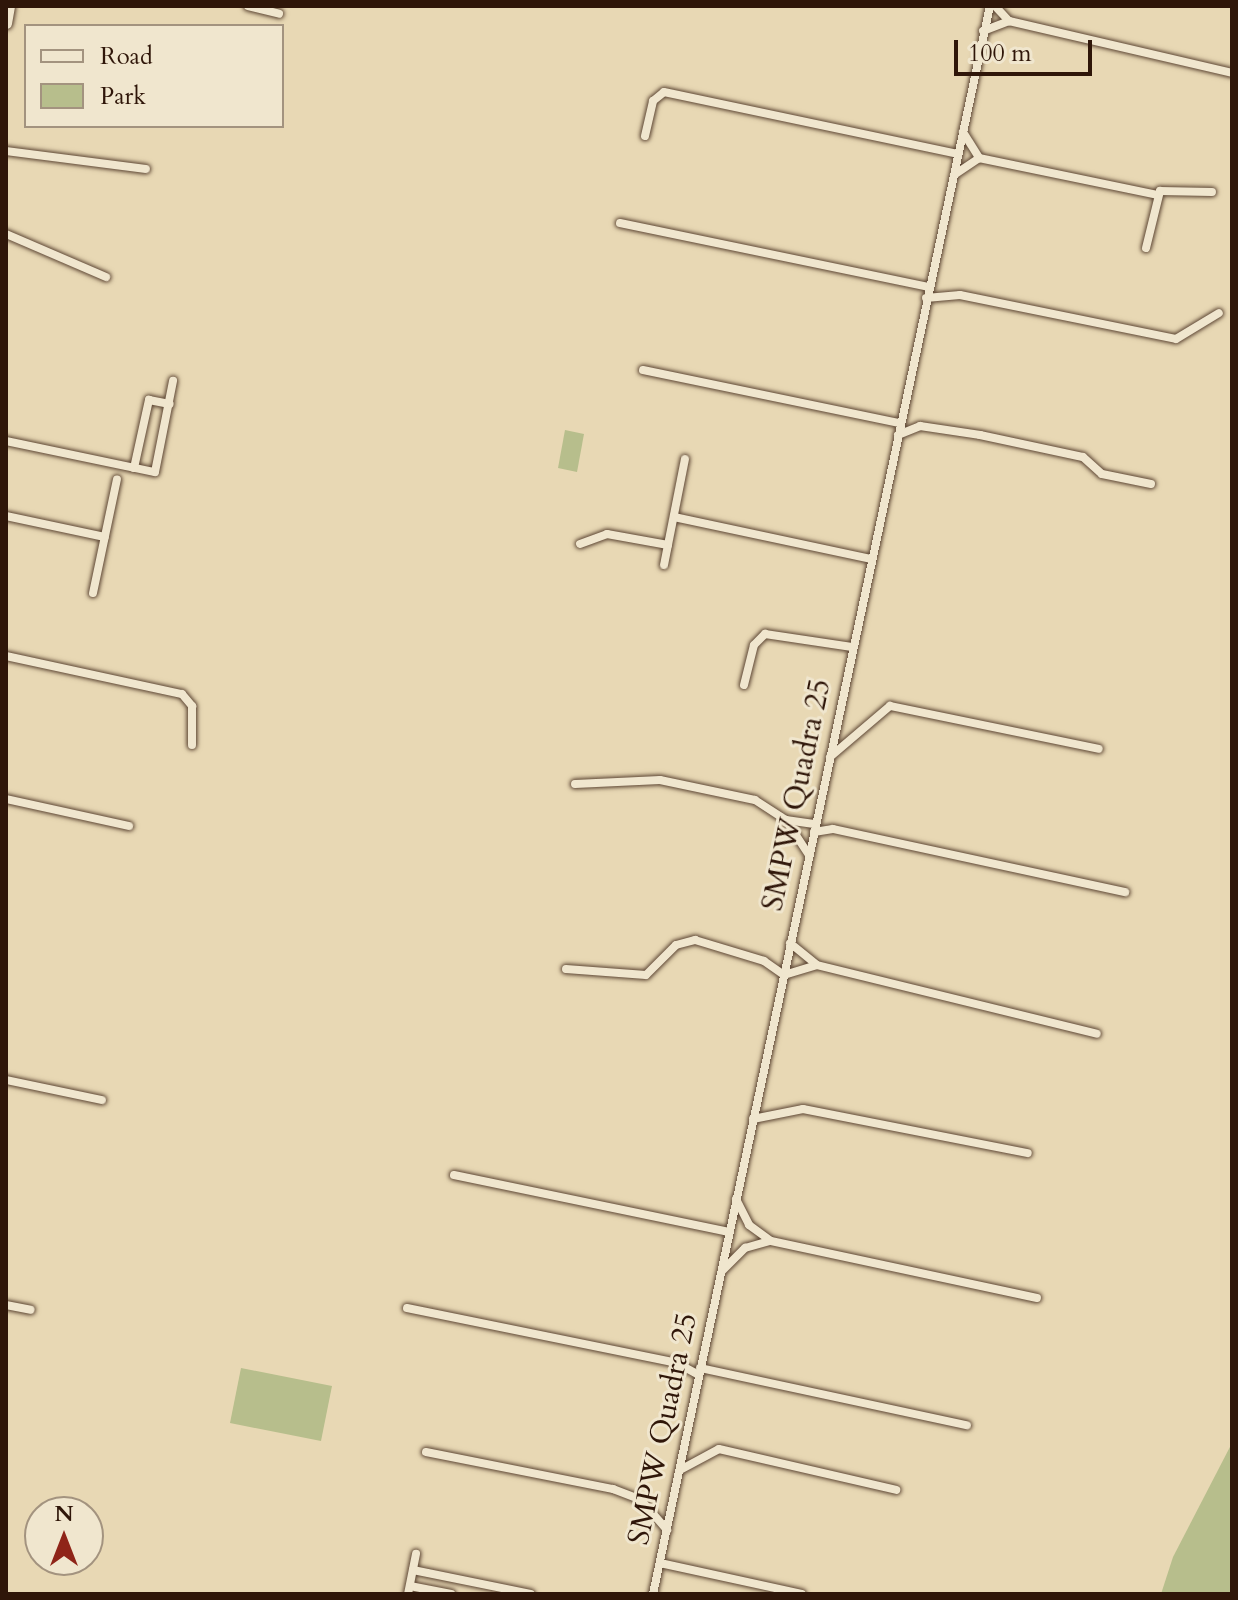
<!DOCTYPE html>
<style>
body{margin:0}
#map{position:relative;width:1238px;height:1600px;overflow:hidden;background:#e8d8b4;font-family:Cardo,serif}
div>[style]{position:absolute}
.green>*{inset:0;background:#b7be8c}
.roads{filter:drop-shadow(0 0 2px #5d4634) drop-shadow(0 0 2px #5d4634)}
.street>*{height:8px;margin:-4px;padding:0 4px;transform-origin:4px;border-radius:4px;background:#f0e6ce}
.secondary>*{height:11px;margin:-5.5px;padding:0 5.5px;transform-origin:5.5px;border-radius:5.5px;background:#f0e6ce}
span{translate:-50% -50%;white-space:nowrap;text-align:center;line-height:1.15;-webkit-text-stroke:6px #f0e6ce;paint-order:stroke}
.street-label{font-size:30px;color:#2f1609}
.frame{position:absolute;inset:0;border:8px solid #2f1609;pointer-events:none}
.legend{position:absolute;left:24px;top:24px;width:260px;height:104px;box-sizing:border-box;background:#f0e6ce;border:2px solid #a3937f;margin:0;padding:10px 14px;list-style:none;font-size:24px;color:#2f1609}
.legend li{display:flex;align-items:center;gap:16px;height:40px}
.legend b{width:40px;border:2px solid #a3937f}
.north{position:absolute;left:24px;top:1496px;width:80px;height:80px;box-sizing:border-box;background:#f0e6ce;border:2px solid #a3937f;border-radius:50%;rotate:0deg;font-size:22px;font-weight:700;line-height:32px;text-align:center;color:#2f1609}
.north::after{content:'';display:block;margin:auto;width:28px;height:36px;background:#8f2418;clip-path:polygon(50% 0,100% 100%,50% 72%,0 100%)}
.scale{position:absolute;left:954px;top:40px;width:138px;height:36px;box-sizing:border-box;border:4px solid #2f1609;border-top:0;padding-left:10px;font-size:24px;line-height:28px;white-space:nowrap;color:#2f1609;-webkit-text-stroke:6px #f0e6ce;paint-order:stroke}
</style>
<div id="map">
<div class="green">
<div style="clip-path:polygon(565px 430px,584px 434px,577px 472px,558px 468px)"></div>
<div style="clip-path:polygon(241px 1368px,332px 1386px,321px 1441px,230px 1423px)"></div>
<div style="clip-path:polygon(1232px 1443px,1232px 1594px,1161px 1594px,1173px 1557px)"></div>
</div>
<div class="roads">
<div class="street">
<div style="left:248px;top:6px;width:32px;rotate:14deg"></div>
<div style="left:995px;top:6px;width:21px;rotate:47deg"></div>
<div style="left:1009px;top:21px;width:229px;rotate:13.1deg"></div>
<div style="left:983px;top:31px;width:28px;rotate:-21deg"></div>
<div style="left:963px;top:132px;width:31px;rotate:58deg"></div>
<div style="left:645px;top:136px;width:36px;rotate:-77deg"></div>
<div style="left:653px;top:101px;width:14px;rotate:-39deg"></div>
<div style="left:664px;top:92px;width:300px;rotate:11.9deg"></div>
<div style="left:6px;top:151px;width:141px;rotate:7.3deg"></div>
<div style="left:954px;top:175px;width:30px;rotate:-34deg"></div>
<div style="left:979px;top:158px;width:182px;rotate:11.7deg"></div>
<div style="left:620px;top:223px;width:316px;rotate:11.7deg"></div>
<div style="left:6px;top:234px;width:109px;rotate:23.3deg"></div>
<div style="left:1146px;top:248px;width:59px;rotate:-76.2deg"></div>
<div style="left:1160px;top:191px;width:52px;rotate:1.1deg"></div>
<div style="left:926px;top:298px;width:34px;rotate:-5deg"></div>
<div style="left:960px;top:295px;width:220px;rotate:11.5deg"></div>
<div style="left:1176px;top:339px;width:50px;rotate:-31.2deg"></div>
<div style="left:643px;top:370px;width:262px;rotate:11.7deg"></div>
<div style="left:898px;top:435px;width:24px;rotate:-22deg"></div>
<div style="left:920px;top:426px;width:61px;rotate:8.5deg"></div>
<div style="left:980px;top:435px;width:105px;rotate:12.1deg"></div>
<div style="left:1083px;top:457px;width:25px;rotate:42deg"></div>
<div style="left:1102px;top:474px;width:50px;rotate:11.5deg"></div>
<div style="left:6px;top:441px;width:152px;rotate:11.8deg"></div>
<div style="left:155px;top:472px;width:93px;rotate:-78.8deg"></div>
<div style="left:134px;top:468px;width:70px;rotate:-77.6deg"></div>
<div style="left:149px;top:400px;width:21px;rotate:11deg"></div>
<div style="left:6px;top:516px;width:101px;rotate:12deg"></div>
<div style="left:674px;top:517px;width:201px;rotate:12deg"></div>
<div style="left:580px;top:544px;width:29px;rotate:-20deg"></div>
<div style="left:607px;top:534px;width:62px;rotate:10.2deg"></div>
<div style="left:664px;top:565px;width:108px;rotate:-78.8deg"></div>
<div style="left:93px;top:593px;width:116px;rotate:-78.1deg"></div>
<div style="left:6px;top:656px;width:180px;rotate:12.2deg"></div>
<div style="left:182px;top:694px;width:16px;rotate:50deg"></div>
<div style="left:192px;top:706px;width:39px;rotate:90deg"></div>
<div style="left:744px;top:685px;width:41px;rotate:-76deg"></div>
<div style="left:754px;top:645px;width:16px;rotate:-45deg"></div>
<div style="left:765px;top:634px;width:88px;rotate:8.5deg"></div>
<div style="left:830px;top:757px;width:79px;rotate:-40.4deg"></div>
<div style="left:890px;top:706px;width:213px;rotate:11.6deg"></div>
<div style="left:575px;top:784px;width:85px;rotate:-2.7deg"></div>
<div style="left:660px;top:780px;width:97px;rotate:11.9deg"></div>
<div style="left:755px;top:800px;width:37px;rotate:33deg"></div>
<div style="left:786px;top:820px;width:42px;rotate:56.7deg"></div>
<div style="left:6px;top:799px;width:126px;rotate:12.4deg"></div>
<div style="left:786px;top:820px;width:30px;rotate:8deg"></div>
<div style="left:814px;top:832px;width:19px;rotate:-9deg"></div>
<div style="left:833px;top:829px;width:299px;rotate:12.2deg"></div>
<div style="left:790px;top:943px;width:33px;rotate:39deg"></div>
<div style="left:566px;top:969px;width:80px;rotate:4.3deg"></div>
<div style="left:646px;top:975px;width:42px;rotate:-45deg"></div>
<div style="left:676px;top:945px;width:20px;rotate:-15deg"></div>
<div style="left:695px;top:940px;width:72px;rotate:16.9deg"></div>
<div style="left:764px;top:961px;width:24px;rotate:35deg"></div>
<div style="left:784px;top:975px;width:34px;rotate:-17deg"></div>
<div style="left:817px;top:965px;width:288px;rotate:13.8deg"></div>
<div style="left:6px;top:1080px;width:98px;rotate:11.8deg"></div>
<div style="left:753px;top:1119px;width:51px;rotate:-11.3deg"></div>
<div style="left:803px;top:1109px;width:229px;rotate:11.1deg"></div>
<div style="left:454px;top:1175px;width:281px;rotate:11.7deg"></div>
<div style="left:736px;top:1199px;width:29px;rotate:63deg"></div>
<div style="left:749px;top:1225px;width:27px;rotate:36deg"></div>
<div style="left:771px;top:1241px;width:272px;rotate:12.1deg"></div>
<div style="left:722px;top:1271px;width:33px;rotate:-45deg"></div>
<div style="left:745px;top:1248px;width:26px;rotate:-16deg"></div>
<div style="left:6px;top:1305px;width:25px;rotate:11deg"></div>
<div style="left:407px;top:1308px;width:276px;rotate:11.5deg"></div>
<div style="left:677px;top:1363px;width:25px;rotate:29deg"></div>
<div style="left:700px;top:1368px;width:273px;rotate:12.1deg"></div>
<div style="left:426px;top:1452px;width:191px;rotate:11.2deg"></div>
<div style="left:613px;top:1489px;width:30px;rotate:21deg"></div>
<div style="left:641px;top:1500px;width:40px;rotate:49deg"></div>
<div style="left:680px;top:1470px;width:44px;rotate:-28.3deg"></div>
<div style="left:719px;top:1449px;width:182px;rotate:13deg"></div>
<div style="left:660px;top:1563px;width:145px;rotate:12.3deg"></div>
<div style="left:413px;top:1570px;width:120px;rotate:11.5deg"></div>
<div style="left:410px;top:1586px;width:42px;rotate:11deg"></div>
<div style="left:408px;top:1594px;width:41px;rotate:-78.7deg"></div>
<div style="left:653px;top:1594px;width:1623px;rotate:-78.02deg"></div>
</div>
<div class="secondary">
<div style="left:6px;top:23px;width:17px;rotate:-80deg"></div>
</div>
</div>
<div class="street-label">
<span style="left:797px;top:795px;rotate:-78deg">SMPW Quadra 25</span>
<span style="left:663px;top:1429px;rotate:-78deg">SMPW Quadra 25</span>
</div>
<div class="frame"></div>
<ul class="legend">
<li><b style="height:10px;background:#f0e6ce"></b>Road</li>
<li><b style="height:22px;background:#b7be8c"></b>Park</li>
</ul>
<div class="north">N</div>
<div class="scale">100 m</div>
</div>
